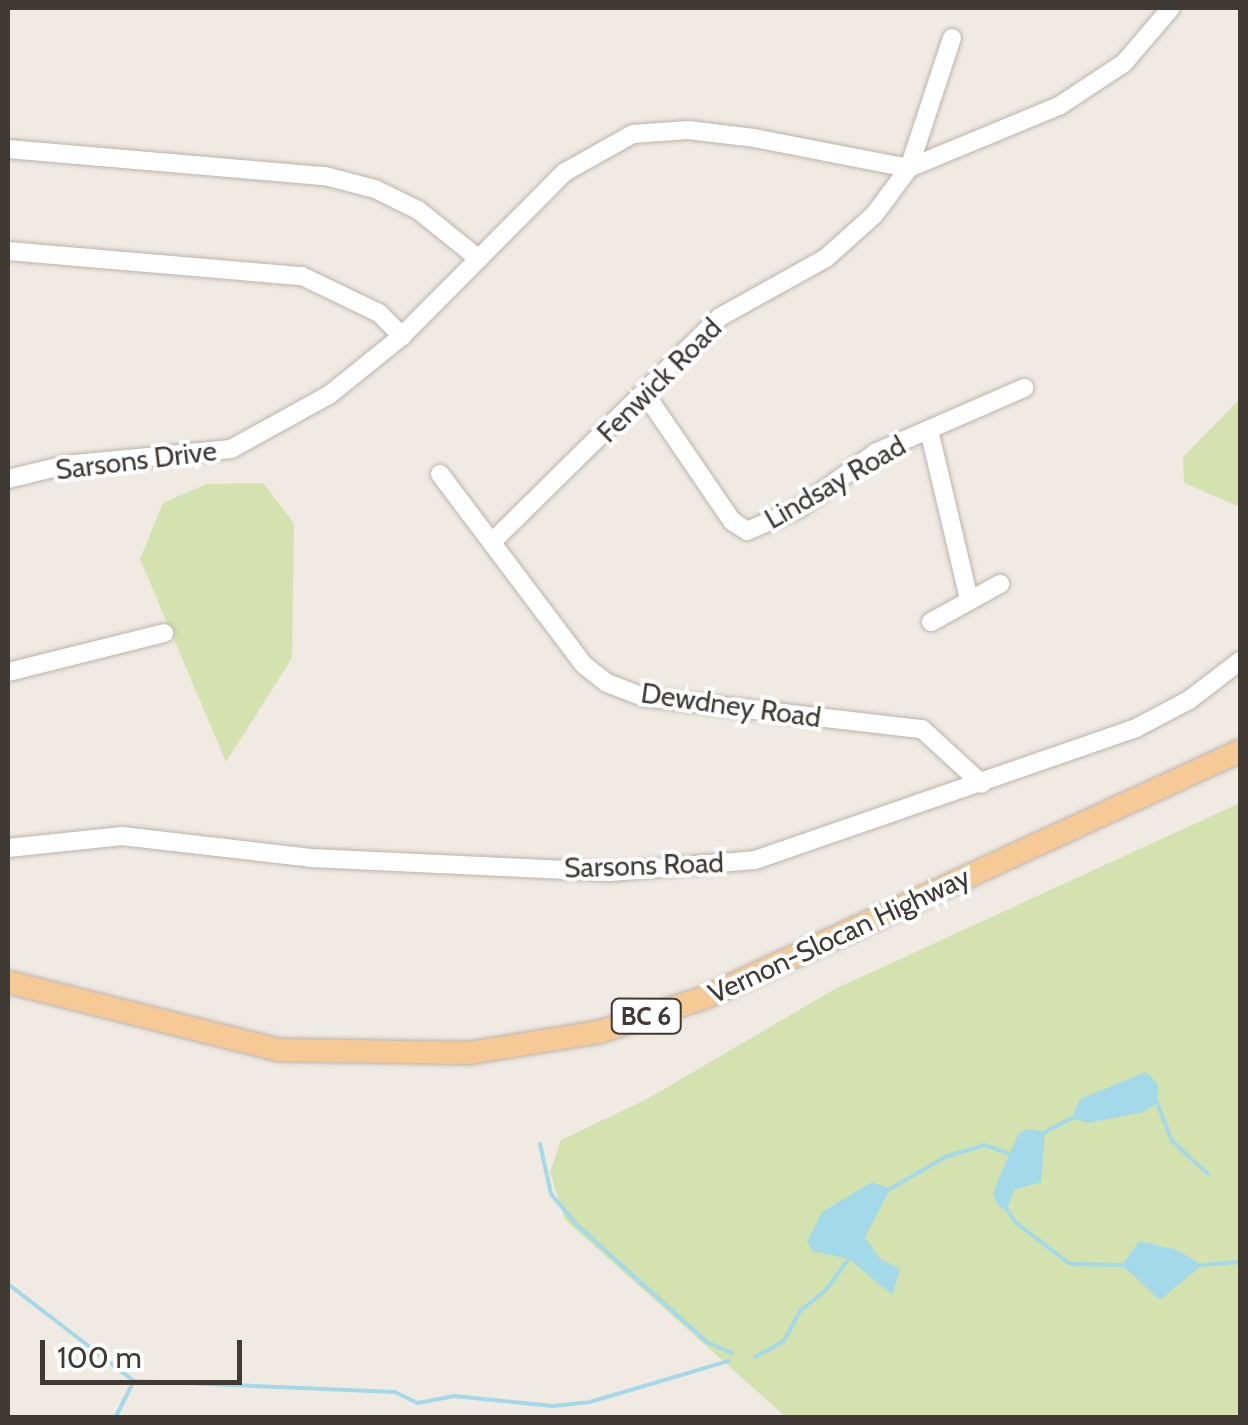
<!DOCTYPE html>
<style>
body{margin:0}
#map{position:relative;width:1248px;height:1425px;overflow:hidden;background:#f0eae3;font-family:Cabin,sans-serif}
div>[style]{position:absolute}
.green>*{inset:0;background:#d3e2ae}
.water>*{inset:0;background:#a3d9e9}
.stream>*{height:4px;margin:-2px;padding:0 2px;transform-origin:2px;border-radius:2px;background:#a3d9e9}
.roads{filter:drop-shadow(0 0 2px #bdb3aa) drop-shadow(0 0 2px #bdb3aa)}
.minor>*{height:18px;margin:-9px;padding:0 9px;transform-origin:9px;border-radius:9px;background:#fff}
.major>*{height:22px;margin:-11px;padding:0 11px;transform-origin:11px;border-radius:11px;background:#f6ca96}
span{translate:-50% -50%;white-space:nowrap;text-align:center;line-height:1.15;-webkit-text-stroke:8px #fff;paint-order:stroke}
.shield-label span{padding:2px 8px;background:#fff;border:2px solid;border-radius:8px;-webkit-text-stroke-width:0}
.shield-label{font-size:25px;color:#413a34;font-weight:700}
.street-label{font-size:28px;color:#413a34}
.frame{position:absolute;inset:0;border:10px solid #413a34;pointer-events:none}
.scale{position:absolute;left:40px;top:1340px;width:202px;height:45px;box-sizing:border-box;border:5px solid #413a34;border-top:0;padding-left:12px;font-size:30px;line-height:35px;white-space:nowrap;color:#413a34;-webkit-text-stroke:8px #fff;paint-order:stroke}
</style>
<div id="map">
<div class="green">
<div style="clip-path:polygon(1240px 399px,1240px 507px,1184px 483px,1183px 457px)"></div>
<div style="clip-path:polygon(263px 483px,294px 523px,292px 658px,226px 762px,140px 559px,163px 503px,207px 484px)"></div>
<div style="clip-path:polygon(1240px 803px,1240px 1417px,786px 1417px,565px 1220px,550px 1172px,561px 1140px,647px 1099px,835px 989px)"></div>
</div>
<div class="water">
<div style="clip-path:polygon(1146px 1072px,1158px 1085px,1157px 1103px,1144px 1112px,1088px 1123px,1072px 1118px,1080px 1099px)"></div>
<div style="clip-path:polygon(1027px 1129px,1045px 1132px,1041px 1182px,1014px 1190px,1007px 1209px,1000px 1208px,993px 1196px,998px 1180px,1019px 1133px)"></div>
<div style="clip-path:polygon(872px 1182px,890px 1189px,865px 1237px,880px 1259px,900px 1269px,892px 1295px,849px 1259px,813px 1251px,807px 1242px,822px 1212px)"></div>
<div style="clip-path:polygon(1139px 1241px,1177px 1250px,1202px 1265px,1160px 1300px,1122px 1265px)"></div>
</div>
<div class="stream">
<div style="left:1157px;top:1103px;width:41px;rotate:68.5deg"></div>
<div style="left:1172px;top:1141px;width:49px;rotate:42.5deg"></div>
<div style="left:1045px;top:1132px;width:30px;rotate:-27deg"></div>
<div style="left:540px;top:1144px;width:51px;rotate:77.6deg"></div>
<div style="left:551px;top:1194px;width:40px;rotate:50deg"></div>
<div style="left:577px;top:1225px;width:175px;rotate:42deg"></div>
<div style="left:707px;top:1342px;width:27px;rotate:24deg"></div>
<div style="left:890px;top:1189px;width:66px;rotate:-30.1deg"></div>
<div style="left:947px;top:1156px;width:40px;rotate:-16deg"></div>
<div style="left:985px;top:1145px;width:27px;rotate:20deg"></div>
<div style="left:1007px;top:1209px;width:15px;rotate:58deg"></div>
<div style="left:1015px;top:1222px;width:69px;rotate:37.4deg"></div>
<div style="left:1070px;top:1264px;width:52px;rotate:1.1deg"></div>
<div style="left:1202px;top:1265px;width:38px;rotate:-5deg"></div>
<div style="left:8px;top:1284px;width:159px;rotate:37.6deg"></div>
<div style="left:755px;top:1357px;width:33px;rotate:-29deg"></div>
<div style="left:784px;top:1341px;width:34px;rotate:-62deg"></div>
<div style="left:800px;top:1311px;width:33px;rotate:-39deg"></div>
<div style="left:826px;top:1290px;width:39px;rotate:-54deg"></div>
<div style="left:115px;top:1418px;width:42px;rotate:-62.8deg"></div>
<div style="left:134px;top:1381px;width:261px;rotate:2.4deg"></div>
<div style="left:395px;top:1392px;width:25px;rotate:26deg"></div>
<div style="left:418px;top:1403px;width:37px;rotate:-11deg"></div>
<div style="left:454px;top:1396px;width:100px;rotate:5.8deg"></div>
<div style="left:553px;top:1406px;width:37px;rotate:-6deg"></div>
<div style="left:590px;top:1402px;width:144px;rotate:-16.5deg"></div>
</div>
<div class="roads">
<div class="minor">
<div style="left:8px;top:149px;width:318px;rotate:4.9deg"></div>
<div style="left:325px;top:176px;width:52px;rotate:14.6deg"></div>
<div style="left:375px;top:189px;width:48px;rotate:26deg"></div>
<div style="left:418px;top:210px;width:78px;rotate:38.8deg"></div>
<div style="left:8px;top:251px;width:295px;rotate:4.9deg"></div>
<div style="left:302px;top:276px;width:85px;rotate:25.7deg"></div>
<div style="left:379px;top:313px;width:33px;rotate:45deg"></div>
<div style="left:646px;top:395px;width:153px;rotate:55.7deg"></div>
<div style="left:732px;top:521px;width:18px;rotate:34deg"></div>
<div style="left:747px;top:531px;width:56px;rotate:-23.3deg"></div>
<div style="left:798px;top:509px;width:95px;rotate:-36deg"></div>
<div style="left:875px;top:453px;width:163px;rotate:-23.6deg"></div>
<div style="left:929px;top:430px;width:174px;rotate:76.7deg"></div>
<div style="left:440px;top:474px;width:239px;rotate:53deg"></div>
<div style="left:584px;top:665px;width:29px;rotate:38deg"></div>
<div style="left:607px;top:683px;width:40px;rotate:21deg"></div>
<div style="left:644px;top:697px;width:280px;rotate:6.6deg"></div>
<div style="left:922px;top:729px;width:81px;rotate:42.5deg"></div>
<div style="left:8px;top:479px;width:59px;rotate:-13.8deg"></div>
<div style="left:65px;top:465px;width:167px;rotate:-5.5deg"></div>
<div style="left:231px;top:449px;width:112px;rotate:-28.9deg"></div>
<div style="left:329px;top:395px;width:94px;rotate:-38.9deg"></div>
<div style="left:402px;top:336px;width:231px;rotate:-45.2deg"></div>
<div style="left:565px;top:172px;width:78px;rotate:-29.2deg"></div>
<div style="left:633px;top:134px;width:55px;rotate:-4.2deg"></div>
<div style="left:688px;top:130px;width:66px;rotate:6.9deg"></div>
<div style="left:754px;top:138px;width:158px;rotate:11deg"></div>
<div style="left:909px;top:168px;width:162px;rotate:-22.5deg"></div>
<div style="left:1059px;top:106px;width:78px;rotate:-33.5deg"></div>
<div style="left:1124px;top:63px;width:72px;rotate:-49.5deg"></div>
<div style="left:494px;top:540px;width:317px;rotate:-44.6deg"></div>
<div style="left:720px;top:317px;width:121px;rotate:-29.1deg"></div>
<div style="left:826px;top:258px;width:64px;rotate:-41.9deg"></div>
<div style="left:874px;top:215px;width:59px;rotate:-53.3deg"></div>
<div style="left:909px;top:168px;width:137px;rotate:-71.7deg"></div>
<div style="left:931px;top:622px;width:79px;rotate:-28.8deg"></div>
<div style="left:8px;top:672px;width:161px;rotate:-14deg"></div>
<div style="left:8px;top:848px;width:115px;rotate:-6deg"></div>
<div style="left:122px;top:836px;width:190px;rotate:6.6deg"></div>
<div style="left:311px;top:858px;width:299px;rotate:2.7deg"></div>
<div style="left:610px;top:872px;width:145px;rotate:-4.7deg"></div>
<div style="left:755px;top:860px;width:403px;rotate:-19.1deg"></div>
<div style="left:1136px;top:728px;width:60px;rotate:-27.8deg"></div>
<div style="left:1189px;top:700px;width:64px;rotate:-37.4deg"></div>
</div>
<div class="major">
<div style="left:8px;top:982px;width:278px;rotate:14.1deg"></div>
<div style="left:278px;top:1050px;width:191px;rotate:0.9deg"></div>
<div style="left:469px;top:1053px;width:132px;rotate:-9.2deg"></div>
<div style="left:599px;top:1032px;width:113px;rotate:-18.1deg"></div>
<div style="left:706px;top:997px;width:588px;rotate:-24.73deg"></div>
</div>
</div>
<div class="shield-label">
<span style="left:646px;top:1016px">BC 6</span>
</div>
<div class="street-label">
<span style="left:659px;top:380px;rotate:-45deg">Fenwick Road</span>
<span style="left:136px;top:460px;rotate:-7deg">Sarsons Drive</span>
<span style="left:835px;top:482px;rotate:-30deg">Lindsay Road</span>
<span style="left:731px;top:705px;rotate:8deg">Dewdney Road</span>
<span style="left:644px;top:865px;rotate:-2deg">Sarsons Road</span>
<span style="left:839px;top:935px;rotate:-25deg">Vernon-Slocan Highway</span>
</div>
<div class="frame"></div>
<div class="scale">100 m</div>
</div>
